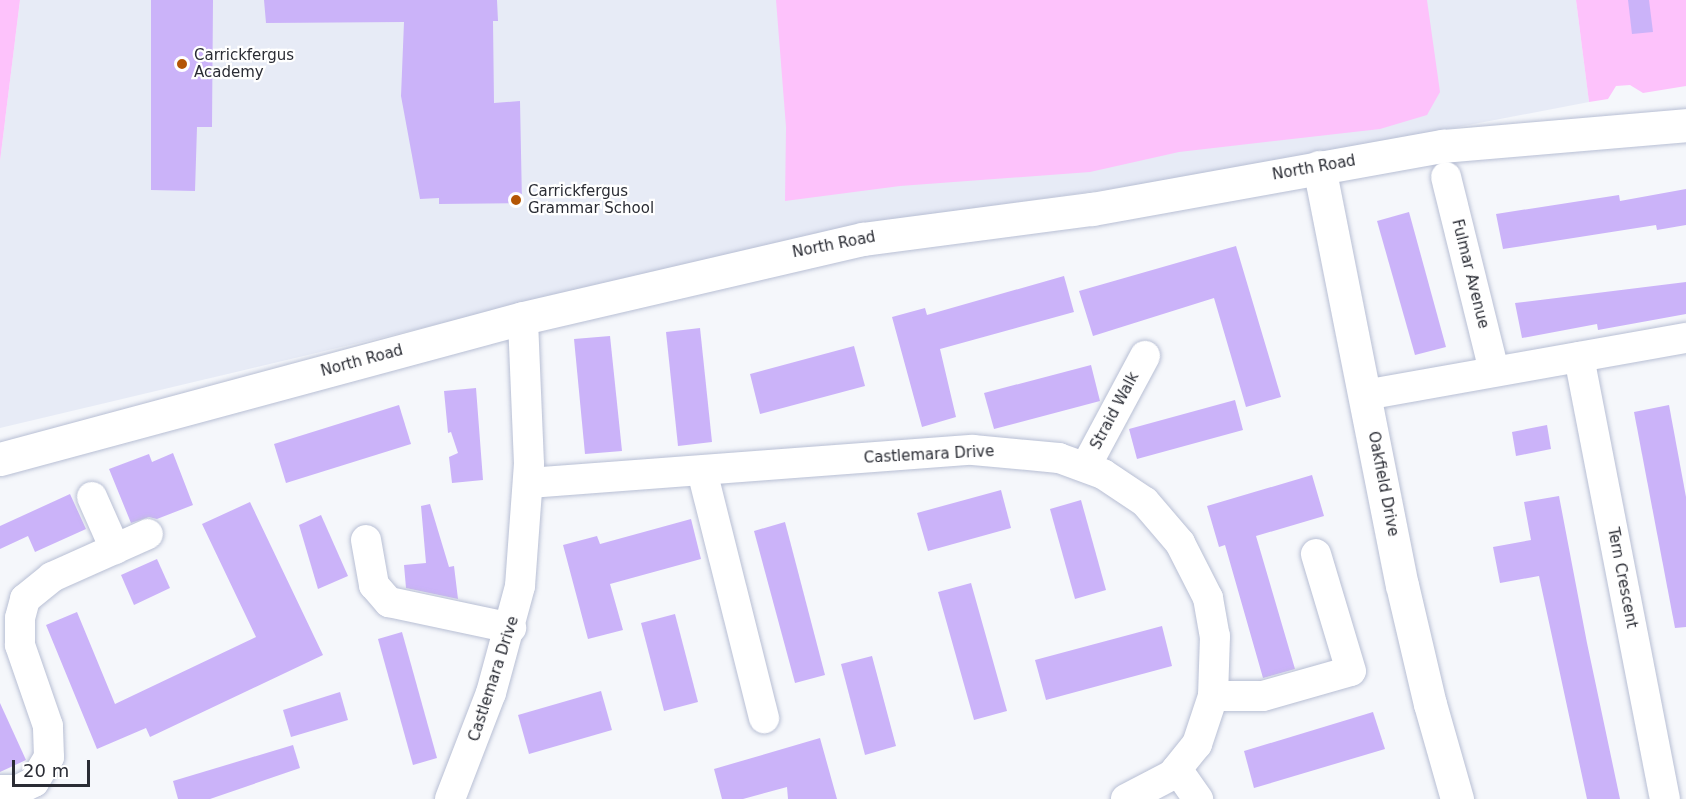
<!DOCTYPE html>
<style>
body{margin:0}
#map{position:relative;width:1686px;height:799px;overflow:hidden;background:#f5f7fb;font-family:"DejaVu Sans",sans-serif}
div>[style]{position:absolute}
.built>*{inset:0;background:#e7ebf6}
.green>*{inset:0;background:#fdc2fb}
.building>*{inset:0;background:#cbb3f9}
.roads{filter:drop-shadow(0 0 2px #b8bfd4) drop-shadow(0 0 2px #b8bfd4)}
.minor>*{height:30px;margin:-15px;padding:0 15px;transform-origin:15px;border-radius:15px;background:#fff}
.tertiary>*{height:33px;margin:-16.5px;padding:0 16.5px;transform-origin:16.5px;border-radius:16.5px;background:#fff}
.dots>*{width:16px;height:16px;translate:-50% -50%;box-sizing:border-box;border:3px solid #fff;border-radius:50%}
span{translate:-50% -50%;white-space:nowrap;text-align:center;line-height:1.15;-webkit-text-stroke:4.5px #fff;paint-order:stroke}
.poi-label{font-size:15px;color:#2a2c34}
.left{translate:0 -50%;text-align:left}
.street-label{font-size:15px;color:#2a2c34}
.scale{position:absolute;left:12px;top:760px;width:78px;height:27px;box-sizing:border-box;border:3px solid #2a2c34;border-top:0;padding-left:8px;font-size:18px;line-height:21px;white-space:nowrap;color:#2a2c34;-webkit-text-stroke:4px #fff;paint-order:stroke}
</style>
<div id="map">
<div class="built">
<div style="clip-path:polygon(20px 0,1576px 0,1589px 102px,1213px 174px,851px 226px,0 428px,0 161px)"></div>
</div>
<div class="green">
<div style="clip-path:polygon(0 0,20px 0,0 161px)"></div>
<div style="clip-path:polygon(776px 0,1427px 0,1440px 92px,1427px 115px,1380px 129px,1179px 152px,1090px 172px,900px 186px,785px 201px,786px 127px)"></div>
<div style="clip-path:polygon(1576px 0,1686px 0,1686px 86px,1643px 93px,1630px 85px,1616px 86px,1608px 99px,1589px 102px)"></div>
</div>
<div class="building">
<div style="clip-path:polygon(151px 0,213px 0,212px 127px,197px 127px,195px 191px,151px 190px)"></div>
<div style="clip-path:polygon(264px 0,497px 0,498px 21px,493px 21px,494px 103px,520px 101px,522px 203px,439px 204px,439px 198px,420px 199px,401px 96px,404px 22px,266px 23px)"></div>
<div style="clip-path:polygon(1628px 0,1649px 0,1653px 32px,1632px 34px)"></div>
<div style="clip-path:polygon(1686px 189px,1686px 225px,1657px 230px,1656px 225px,1503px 249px,1496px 214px,1619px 195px,1620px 201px)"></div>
<div style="clip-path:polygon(1409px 212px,1446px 347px,1415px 355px,1377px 221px)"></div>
<div style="clip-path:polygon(1236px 246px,1281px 397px,1246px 407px,1214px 298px,1093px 336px,1079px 291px)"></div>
<div style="clip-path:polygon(1064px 276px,1074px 312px,940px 349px,956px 417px,922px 427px,892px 317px,925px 308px,927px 315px)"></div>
<div style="clip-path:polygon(1686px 282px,1686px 314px,1598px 330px,1597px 324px,1522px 338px,1515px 303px)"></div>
<div style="clip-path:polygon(700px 328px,712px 442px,678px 446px,666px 332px)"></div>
<div style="clip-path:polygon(610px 336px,622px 451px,585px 454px,574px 339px)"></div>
<div style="clip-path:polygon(854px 346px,865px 386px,760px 414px,750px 374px)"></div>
<div style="clip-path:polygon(1091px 365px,1100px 401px,994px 429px,984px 393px)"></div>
<div style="clip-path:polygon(476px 388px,483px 480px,452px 483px,449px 457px,458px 453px,451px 432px,448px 433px,444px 391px)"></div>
<div style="clip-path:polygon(1235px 400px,1243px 430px,1137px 459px,1129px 429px)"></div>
<div style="clip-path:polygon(399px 405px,411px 444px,286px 483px,274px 444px)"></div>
<div style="clip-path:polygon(1669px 405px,1686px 497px,1686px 627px,1675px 628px,1634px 412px)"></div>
<div style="clip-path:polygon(1547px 425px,1551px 449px,1516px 456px,1512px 432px)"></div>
<div style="clip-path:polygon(173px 453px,193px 505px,157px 519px,149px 517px,131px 523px,109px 469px,149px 454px,152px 462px)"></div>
<div style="clip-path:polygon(1312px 475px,1324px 516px,1256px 536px,1295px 669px,1263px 678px,1225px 545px,1219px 547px,1207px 506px)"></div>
<div style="clip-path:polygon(1001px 490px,1011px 528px,928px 551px,917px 513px)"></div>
<div style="clip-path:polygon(70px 494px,86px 529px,35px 552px,28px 536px,0 549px,0 526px)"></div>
<div style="clip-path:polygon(1559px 496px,1587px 643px,1620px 799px,1587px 799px,1539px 576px,1500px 583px,1493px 547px,1531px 540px,1524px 502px)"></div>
<div style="clip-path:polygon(1081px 500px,1106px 590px,1075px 599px,1050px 509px)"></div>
<div style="clip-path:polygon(250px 502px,323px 655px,150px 737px,146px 728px,97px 749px,46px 625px,77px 612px,115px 704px,256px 637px,202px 524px)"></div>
<div style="clip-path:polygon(430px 504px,449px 567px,454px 566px,458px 599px,406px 588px,404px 565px,426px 563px,421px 506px)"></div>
<div style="clip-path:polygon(321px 515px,348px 576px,318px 589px,299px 525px)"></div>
<div style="clip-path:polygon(691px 519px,701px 559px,610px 584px,623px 630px,588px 639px,563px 545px,597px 536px,600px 544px)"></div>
<div style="clip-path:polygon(785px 522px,825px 675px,795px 683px,754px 531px)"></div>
<div style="clip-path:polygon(157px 559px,170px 588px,134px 605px,121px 575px)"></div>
<div style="clip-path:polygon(971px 583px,1007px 711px,974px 720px,938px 592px)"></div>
<div style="clip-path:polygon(675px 614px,698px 702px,664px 711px,641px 623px)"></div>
<div style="clip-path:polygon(1162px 626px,1172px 666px,1046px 700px,1035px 660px)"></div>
<div style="clip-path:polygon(402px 632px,437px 758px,413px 765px,378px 639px)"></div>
<div style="clip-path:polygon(872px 656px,896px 746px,865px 755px,841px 664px)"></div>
<div style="clip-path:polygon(601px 691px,612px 730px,529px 754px,518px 715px)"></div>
<div style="clip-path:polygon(340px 692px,348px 720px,291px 737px,283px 710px)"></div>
<div style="clip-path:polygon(0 703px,26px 760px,0 772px)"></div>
<div style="clip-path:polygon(1373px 712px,1385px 749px,1254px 788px,1244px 751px)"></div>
<div style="clip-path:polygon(820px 738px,837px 799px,788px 799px,787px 787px,743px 799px,722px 799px,714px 769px)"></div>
<div style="clip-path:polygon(293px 745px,300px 768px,210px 799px,178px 799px,173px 781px)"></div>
</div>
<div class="roads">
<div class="minor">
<div style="left:1446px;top:177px;width:200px;rotate:76.1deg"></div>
<div style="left:1579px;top:357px;width:450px;rotate:79deg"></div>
<div style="left:1365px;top:395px;width:326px;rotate:-10.1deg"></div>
<div style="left:1086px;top:466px;width:125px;rotate:-61.8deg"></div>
<div style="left:702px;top:471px;width:255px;rotate:75.9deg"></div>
<div style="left:529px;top:483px;width:445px;rotate:-4.3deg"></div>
<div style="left:973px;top:450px;width:86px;rotate:5.3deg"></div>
<div style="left:1059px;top:458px;width:47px;rotate:20deg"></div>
<div style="left:1103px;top:474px;width:50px;rotate:33.7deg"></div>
<div style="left:1145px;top:502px;width:54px;rotate:49.5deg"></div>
<div style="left:1180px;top:543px;width:62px;rotate:63deg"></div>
<div style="left:1208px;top:598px;width:39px;rotate:80deg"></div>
<div style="left:1215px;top:636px;width:60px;rotate:91.9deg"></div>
<div style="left:1213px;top:696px;width:51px;rotate:108.4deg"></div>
<div style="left:1197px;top:744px;width:40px;rotate:129deg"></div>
<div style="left:1172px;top:775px;width:52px;rotate:152.4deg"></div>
<div style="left:92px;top:497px;width:57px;rotate:66.1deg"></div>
<div style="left:366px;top:540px;width:46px;rotate:79.9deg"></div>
<div style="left:374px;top:585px;width:23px;rotate:49deg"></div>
<div style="left:389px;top:602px;width:125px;rotate:12deg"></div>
<div style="left:1213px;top:696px;width:50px"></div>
<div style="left:1263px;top:696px;width:91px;rotate:-15.9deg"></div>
<div style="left:1351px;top:671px;width:122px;rotate:-106.7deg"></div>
<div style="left:1177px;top:769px;width:37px;rotate:55deg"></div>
<div style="left:0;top:790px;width:18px"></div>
<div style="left:18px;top:790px;width:18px;rotate:-27deg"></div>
<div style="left:34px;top:782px;width:29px;rotate:-59deg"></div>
<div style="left:49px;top:757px;width:31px;rotate:-92deg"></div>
<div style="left:48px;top:726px;width:86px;rotate:-109.1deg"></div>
<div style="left:20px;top:645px;width:27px;rotate:-90deg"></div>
<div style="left:20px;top:618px;width:20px;rotate:-75deg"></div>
<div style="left:25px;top:599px;width:35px;rotate:-39deg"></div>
<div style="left:52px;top:577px;width:105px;rotate:-24.1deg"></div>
<div style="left:450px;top:799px;width:114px;rotate:-68.9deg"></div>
<div style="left:491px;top:693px;width:111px;rotate:-74.8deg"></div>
<div style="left:520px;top:586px;width:122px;rotate:-85.8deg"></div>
<div style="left:529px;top:464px;width:146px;rotate:-92.4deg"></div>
</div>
<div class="tertiary">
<div style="left:1319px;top:167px;width:426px;rotate:78.8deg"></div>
<div style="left:1402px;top:585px;width:122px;rotate:76.8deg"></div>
<div style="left:1430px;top:704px;width:99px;rotate:74.1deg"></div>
<div style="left:0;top:459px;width:542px;rotate:-15.09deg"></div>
<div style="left:523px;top:318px;width:349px;rotate:-13.1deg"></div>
<div style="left:863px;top:239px;width:231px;rotate:-7.5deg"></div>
<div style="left:1092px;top:209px;width:357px;rotate:-10.2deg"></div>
<div style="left:1443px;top:146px;width:244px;rotate:-4.9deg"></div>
</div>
</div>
<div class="dots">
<div style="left:182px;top:64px;background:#b45605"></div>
<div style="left:516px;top:200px;background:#b45605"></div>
</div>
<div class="poi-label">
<span class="left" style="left:194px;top:64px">Carrickfergus<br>Academy</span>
<span class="left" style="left:528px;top:200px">Carrickfergus<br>Grammar School</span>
</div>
<div class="street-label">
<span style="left:1314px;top:168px;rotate:-10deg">North Road</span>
<span style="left:834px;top:245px;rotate:-11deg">North Road</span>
<span style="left:1470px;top:274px;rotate:76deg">Fulmar Avenue</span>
<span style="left:362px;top:361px;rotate:-15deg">North Road</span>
<span style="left:1115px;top:411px;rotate:-62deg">Straid Walk</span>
<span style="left:929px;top:455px;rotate:-3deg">Castlemara Drive</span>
<span style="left:1383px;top:484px;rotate:79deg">Oakfield Drive</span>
<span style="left:1622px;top:578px;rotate:79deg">Tern Crescent</span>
<span style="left:494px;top:679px;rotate:-72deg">Castlemara Drive</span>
</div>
<div class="scale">20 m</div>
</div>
